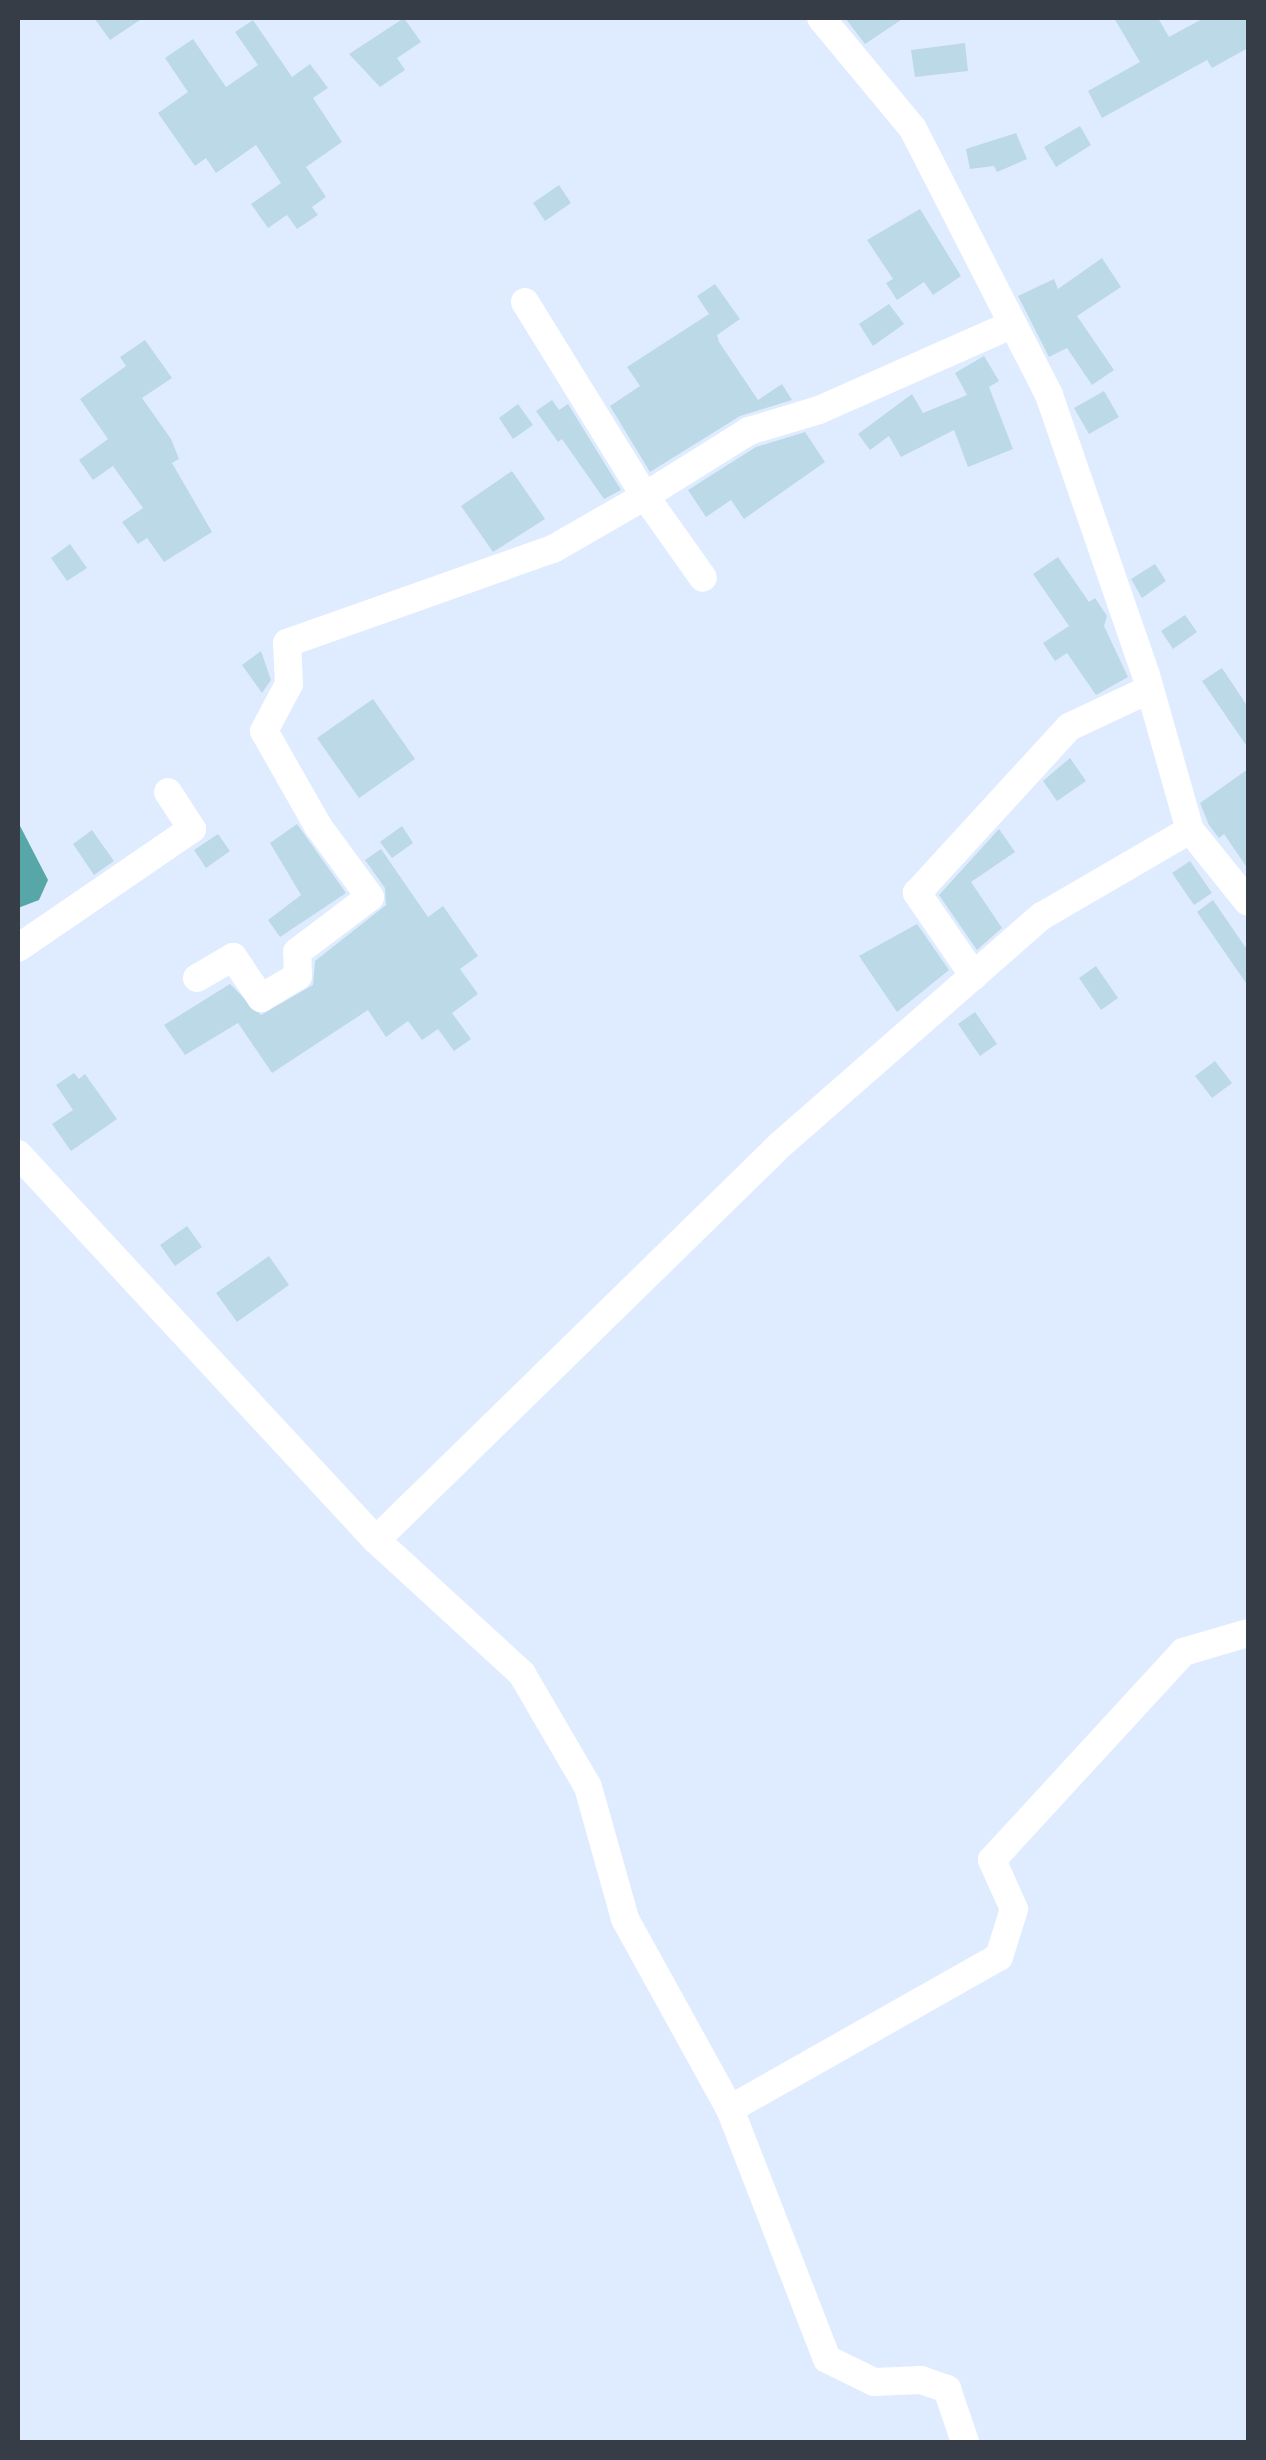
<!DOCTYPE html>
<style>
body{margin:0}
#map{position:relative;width:1266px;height:2460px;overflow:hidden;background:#dfecff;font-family:"Titillium Web",sans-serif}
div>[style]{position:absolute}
.water>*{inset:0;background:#58a7a8}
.building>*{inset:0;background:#bcd9e7}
.minor>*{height:28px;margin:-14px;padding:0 14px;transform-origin:14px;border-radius:14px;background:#fff}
span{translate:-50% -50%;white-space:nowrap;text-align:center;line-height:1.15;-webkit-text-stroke:8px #f5f9fd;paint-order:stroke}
.frame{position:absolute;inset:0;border:20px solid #363d46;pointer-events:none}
</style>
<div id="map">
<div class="water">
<div style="clip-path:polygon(18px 822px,48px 880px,39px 900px,18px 908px)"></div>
</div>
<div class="building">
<div style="clip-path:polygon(94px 18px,143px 18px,110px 40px)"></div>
<div style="clip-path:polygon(404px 18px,421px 42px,397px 58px,405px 70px,380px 87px,349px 54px)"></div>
<div style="clip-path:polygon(845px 18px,904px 18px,865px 44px)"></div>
<div style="clip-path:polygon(1114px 18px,1158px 18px,1169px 37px,1204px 18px,1248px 18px,1248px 48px,1212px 68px,1207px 60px,1102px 118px,1088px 91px,1140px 62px)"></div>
<div style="clip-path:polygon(253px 20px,292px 77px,310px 64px,328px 88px,313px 98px,342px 142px,306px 167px,326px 197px,312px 207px,318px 215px,297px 229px,287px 215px,268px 228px,251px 204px,281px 183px,256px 145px,216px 173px,206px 158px,195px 166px,158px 113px,188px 92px,165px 58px,193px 39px,226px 87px,258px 65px,235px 32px)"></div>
<div style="clip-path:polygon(965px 43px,968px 71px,915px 77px,911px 50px)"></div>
<div style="clip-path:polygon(1080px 126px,1091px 145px,1056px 167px,1044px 147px)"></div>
<div style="clip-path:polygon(1016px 133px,1027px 159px,997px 172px,994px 166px,970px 169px,966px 149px)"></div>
<div style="clip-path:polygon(559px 185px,571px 203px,545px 221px,533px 203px)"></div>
<div style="clip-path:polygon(920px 209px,961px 276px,933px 295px,924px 282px,897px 300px,886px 283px,893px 279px,867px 240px)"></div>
<div style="clip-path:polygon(1102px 258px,1121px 287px,1077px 316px,1114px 370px,1092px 385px,1067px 348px,1049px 357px,1018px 296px,1054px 279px,1058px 289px)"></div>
<div style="clip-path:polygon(715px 284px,740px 319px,717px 335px,719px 342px,758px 400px,782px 384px,792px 400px,740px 416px,650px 472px,610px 406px,640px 386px,627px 367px,709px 314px,697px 296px)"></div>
<div style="clip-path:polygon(889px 304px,904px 324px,873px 346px,859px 324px)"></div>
<div style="clip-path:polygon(145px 340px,172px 378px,142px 398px,171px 439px,179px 459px,172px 463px,212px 532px,164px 562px,147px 538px,138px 544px,122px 522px,143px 508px,113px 466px,93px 480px,79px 460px,108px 439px,80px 399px,126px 366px,120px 357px)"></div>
<div style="clip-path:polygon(984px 356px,999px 381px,989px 387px,1013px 449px,968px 467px,954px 430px,901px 457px,889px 436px,870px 450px,858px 434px,912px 394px,923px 413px,967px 395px,955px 373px)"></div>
<div style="clip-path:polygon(1104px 391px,1119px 417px,1089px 434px,1074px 408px)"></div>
<div style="clip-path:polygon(552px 400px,559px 410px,568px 404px,621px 490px,604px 499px,562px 439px,558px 442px,536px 411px)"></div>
<div style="clip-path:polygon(518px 404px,533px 425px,513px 439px,499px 418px)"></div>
<div style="clip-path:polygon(805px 432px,825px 462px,744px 519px,731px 500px,706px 517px,688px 490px,756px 447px)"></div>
<div style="clip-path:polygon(512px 471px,545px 519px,493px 552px,461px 506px)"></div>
<div style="clip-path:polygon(70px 544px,87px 568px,67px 581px,51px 558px)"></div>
<div style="clip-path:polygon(1058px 557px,1089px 602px,1095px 598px,1107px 616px,1104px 626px,1128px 677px,1096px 695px,1067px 653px,1055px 661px,1043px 643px,1069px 626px,1033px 574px)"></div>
<div style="clip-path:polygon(1155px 564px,1166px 581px,1142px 598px,1131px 579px)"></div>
<div style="clip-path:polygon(1185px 615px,1197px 632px,1173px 649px,1161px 631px)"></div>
<div style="clip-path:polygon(261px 651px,271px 680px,262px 693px,242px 665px)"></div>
<div style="clip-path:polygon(1222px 668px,1248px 707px,1248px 748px,1202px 681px)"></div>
<div style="clip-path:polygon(373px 699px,415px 759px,359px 798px,317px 738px)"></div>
<div style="clip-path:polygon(1070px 758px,1086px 781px,1057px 801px,1043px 781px)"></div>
<div style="clip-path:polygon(1248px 769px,1248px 869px,1224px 834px,1219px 838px,1209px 825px,1200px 803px)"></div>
<div style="clip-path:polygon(297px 824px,346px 893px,280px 937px,268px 920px,301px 895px,270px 843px)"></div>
<div style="clip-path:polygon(402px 826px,413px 843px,392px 858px,380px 842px)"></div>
<div style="clip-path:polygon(999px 829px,1015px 852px,971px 882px,1002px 928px,977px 950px,939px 895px)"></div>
<div style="clip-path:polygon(92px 830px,114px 861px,94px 875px,73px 844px)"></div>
<div style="clip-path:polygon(218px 834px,230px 851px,206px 868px,194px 850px)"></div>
<div style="clip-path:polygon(381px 849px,428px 917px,443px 906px,478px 956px,460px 969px,478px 994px,452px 1013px,471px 1039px,454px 1051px,438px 1029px,422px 1040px,408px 1021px,386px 1037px,368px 1010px,272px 1073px,238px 1023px,185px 1055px,164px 1025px,230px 984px,261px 1015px,313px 985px,315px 961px,386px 905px,385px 888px,365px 860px)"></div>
<div style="clip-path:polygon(1190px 861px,1212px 893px,1194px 905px,1172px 873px)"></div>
<div style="clip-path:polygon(1213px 900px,1248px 951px,1248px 986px,1197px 912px)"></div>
<div style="clip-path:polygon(917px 924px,949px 970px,897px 1012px,859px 956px)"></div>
<div style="clip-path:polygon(1096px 966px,1118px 998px,1101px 1010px,1079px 978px)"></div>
<div style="clip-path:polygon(975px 1012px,997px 1044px,980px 1056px,958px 1024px)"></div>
<div style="clip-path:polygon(1215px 1061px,1232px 1083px,1212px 1098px,1195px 1076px)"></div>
<div style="clip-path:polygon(74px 1073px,79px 1079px,85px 1074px,117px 1119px,71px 1151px,52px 1124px,73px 1110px,56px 1085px)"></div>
<div style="clip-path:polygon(187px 1226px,202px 1247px,175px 1266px,160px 1245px)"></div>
<div style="clip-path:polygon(269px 1256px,289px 1285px,237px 1322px,216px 1293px)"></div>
</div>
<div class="minor">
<div style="left:821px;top:18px;width:144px;rotate:50.3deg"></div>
<div style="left:913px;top:129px;width:299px;rotate:62.9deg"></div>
<div style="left:1049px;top:395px;width:296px;rotate:70.9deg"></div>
<div style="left:1146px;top:675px;width:161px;rotate:74.2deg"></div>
<div style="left:525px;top:302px;width:228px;rotate:58.3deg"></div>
<div style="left:645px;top:496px;width:123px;rotate:-32deg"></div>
<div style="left:749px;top:431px;width:73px;rotate:-16.7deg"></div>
<div style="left:819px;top:410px;width:212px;rotate:-23.9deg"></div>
<div style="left:18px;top:948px;width:211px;rotate:-34.4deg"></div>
<div style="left:192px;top:829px;width:44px;rotate:-123deg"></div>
<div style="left:974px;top:976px;width:101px;rotate:-124.5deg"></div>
<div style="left:917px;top:893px;width:225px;rotate:-47.5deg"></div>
<div style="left:1069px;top:727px;width:89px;rotate:-25.1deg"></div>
<div style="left:197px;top:978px;width:42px;rotate:-30.3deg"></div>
<div style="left:233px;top:957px;width:50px;rotate:55.7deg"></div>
<div style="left:261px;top:998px;width:43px;rotate:-30.7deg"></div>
<div style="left:298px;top:976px;width:24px;rotate:-92deg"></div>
<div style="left:297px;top:952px;width:91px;rotate:-37deg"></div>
<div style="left:370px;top:897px;width:88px;rotate:-126.2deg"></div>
<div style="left:318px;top:826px;width:109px;rotate:-119.6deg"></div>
<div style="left:264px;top:731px;width:53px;rotate:-62deg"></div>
<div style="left:289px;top:684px;width:41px;rotate:-92.8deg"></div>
<div style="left:287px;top:643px;width:282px;rotate:-19.5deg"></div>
<div style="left:553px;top:549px;width:106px;rotate:-29.9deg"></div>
<div style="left:645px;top:496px;width:100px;rotate:54.7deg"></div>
<div style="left:18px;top:1154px;width:526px;rotate:47.16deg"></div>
<div style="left:376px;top:1540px;width:198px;rotate:42.5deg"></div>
<div style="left:522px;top:1674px;width:131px;rotate:59.7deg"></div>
<div style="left:588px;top:1787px;width:137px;rotate:74.3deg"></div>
<div style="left:625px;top:1919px;width:217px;rotate:61.1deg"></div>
<div style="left:730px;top:2109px;width:268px;rotate:68.8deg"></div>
<div style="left:827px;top:2359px;width:52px;rotate:26.1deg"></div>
<div style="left:874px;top:2382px;width:47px;rotate:-2.4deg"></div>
<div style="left:921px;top:2380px;width:28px;rotate:19deg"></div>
<div style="left:947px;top:2389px;width:56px;rotate:71.2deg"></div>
<div style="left:376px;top:1540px;width:565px;rotate:-44.35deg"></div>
<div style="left:780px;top:1145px;width:348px;rotate:-41.2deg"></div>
<div style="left:1042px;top:916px;width:171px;rotate:-30.2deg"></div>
<div style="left:1190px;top:830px;width:92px;rotate:51.1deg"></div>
<div style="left:730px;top:2109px;width:309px;rotate:-29.5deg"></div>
<div style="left:999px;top:1957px;width:50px;rotate:-72.6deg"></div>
<div style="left:1014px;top:1909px;width:54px;rotate:-114.2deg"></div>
<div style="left:992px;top:1860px;width:282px;rotate:-47.4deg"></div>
<div style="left:1183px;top:1652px;width:68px;rotate:-16.3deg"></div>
</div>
<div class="frame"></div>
</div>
